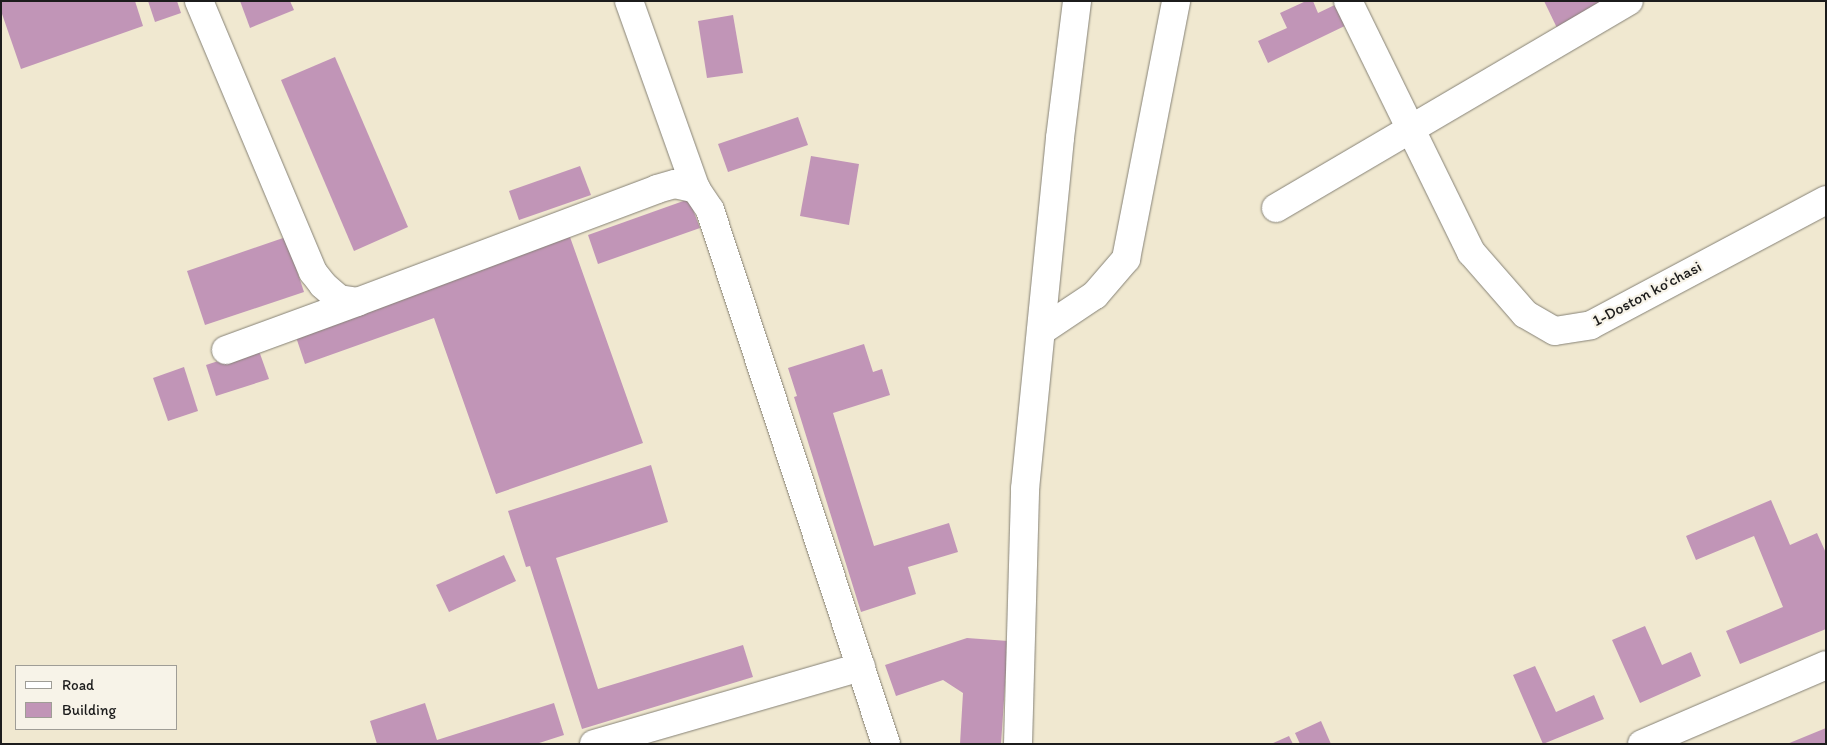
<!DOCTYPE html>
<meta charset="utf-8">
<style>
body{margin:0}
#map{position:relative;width:1827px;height:745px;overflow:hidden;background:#f0e8d0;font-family:Itim,sans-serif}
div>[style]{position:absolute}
.building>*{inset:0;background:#c195b7}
.roads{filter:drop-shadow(0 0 1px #868276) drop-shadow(0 0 1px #868276)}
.minor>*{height:28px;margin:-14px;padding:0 14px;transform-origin:14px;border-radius:14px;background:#fff}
span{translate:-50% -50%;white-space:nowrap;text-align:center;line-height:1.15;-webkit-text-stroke:4.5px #f7f3e8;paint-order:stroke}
.street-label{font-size:16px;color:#1c1c1c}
.frame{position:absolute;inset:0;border:2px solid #1c1c1c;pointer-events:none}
.legend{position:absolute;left:15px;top:665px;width:162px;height:65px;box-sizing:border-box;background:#f7f3e8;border:1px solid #9f9d96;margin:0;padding:6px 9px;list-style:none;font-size:15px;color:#1c1c1c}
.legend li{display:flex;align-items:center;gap:10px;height:25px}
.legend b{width:25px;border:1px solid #9f9d96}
</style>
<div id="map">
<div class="building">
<div style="clip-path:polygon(1px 1px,135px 1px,143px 26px,21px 69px,1px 11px)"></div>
<div style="clip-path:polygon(148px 1px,177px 1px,181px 13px,155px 22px)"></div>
<div style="clip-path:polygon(240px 1px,290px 1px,294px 10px,250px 28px)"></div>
<div style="clip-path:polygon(1306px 1px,1313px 1px,1318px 13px,1343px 1px,1353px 22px,1268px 63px,1258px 41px,1287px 28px,1280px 13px)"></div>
<div style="clip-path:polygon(1544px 1px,1613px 1px,1558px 30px)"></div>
<div style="clip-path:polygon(733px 15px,743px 73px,707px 78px,698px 21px)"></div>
<div style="clip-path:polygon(335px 57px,408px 227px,354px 251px,281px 80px)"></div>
<div style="clip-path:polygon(798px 117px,808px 145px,728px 172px,718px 144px)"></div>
<div style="clip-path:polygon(811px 156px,859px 164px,849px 225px,800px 216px)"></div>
<div style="clip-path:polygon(580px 166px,591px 195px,519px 220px,509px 191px)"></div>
<div style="clip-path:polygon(689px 199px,700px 228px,598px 264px,588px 235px)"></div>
<div style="clip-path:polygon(286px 237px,304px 292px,205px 325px,187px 271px)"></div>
<div style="clip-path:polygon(570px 237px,643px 443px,496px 494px,434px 318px,305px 364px,295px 334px)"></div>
<div style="clip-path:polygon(864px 344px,873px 372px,882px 369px,890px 395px,833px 413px,874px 546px,949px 523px,958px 552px,908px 567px,916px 594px,861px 612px,794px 397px,797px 396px,788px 368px)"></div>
<div style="clip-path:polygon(258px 348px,269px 379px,216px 396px,206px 365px)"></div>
<div style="clip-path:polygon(184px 367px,198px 411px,168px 421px,153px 378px)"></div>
<div style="clip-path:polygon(651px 465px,668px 522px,556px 558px,598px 689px,743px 645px,753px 677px,582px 729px,530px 566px,526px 567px,508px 511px)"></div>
<div style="clip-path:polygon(1771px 500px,1790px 545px,1817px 533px,1826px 553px,1826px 629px,1740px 664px,1726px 631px,1783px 607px,1754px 536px,1696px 560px,1686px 536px)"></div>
<div style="clip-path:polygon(504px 555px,516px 581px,449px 612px,436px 585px)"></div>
<div style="clip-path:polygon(1645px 626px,1662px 665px,1691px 652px,1701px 676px,1640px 703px,1612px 640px)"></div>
<div style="clip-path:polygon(967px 638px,1008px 641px,1001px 744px,960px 744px,963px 693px,943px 680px,896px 696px,885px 665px)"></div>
<div style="clip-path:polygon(1535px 666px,1556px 712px,1594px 695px,1604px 719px,1543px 744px,1513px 675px)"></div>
<div style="clip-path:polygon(425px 703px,437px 740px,554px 703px,564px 735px,536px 744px,377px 744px,370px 721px)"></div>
<div style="clip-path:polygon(1321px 721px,1331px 744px,1300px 744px,1295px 733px)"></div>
<div style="clip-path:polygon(1826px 728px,1826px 744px,1787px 744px)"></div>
<div style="clip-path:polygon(1289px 736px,1293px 744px,1271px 744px)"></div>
</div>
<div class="roads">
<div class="minor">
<div style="left:199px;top:1px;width:294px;rotate:67.2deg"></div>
<div style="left:313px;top:272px;width:16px;rotate:52deg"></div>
<div style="left:323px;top:285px;width:21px;rotate:41deg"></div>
<div style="left:339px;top:299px;width:18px;rotate:9deg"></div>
<div style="left:357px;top:302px;width:321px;rotate:-20.6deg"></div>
<div style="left:657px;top:189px;width:19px;rotate:-16deg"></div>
<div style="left:675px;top:184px;width:22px;rotate:13deg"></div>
<div style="left:696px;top:189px;width:25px;rotate:56deg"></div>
<div style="left:710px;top:210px;width:562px;rotate:71.76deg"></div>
<div style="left:629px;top:1px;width:200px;rotate:70.4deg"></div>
<div style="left:1348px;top:1px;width:280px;rotate:63.9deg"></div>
<div style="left:1471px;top:252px;width:82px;rotate:48.9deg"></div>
<div style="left:1525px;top:314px;width:34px;rotate:30deg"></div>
<div style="left:1555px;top:331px;width:36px;rotate:-9deg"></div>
<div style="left:1591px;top:325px;width:266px;rotate:-28deg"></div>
<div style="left:1276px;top:208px;width:409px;rotate:-30.4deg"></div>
<div style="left:1041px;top:331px;width:65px;rotate:-33.7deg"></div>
<div style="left:1095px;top:295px;width:48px;rotate:-49.3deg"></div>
<div style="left:1126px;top:259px;width:263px;rotate:-79deg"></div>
<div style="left:226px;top:350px;width:140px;rotate:-20.1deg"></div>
<div style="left:594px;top:744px;width:278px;rotate:-16.1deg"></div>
<div style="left:1018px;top:744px;width:255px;rotate:-88.4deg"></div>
<div style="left:1025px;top:489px;width:353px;rotate:-84.3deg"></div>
<div style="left:1060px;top:138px;width:138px;rotate:-82.9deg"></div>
<div style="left:1642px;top:744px;width:200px;rotate:-23.2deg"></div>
</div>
</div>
<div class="street-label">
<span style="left:1647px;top:294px;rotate:-28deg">1-Doston koʻchasi</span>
</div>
<div class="frame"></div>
<ul class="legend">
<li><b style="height:6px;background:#fff"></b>Road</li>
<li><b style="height:14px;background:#c195b7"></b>Building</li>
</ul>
</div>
